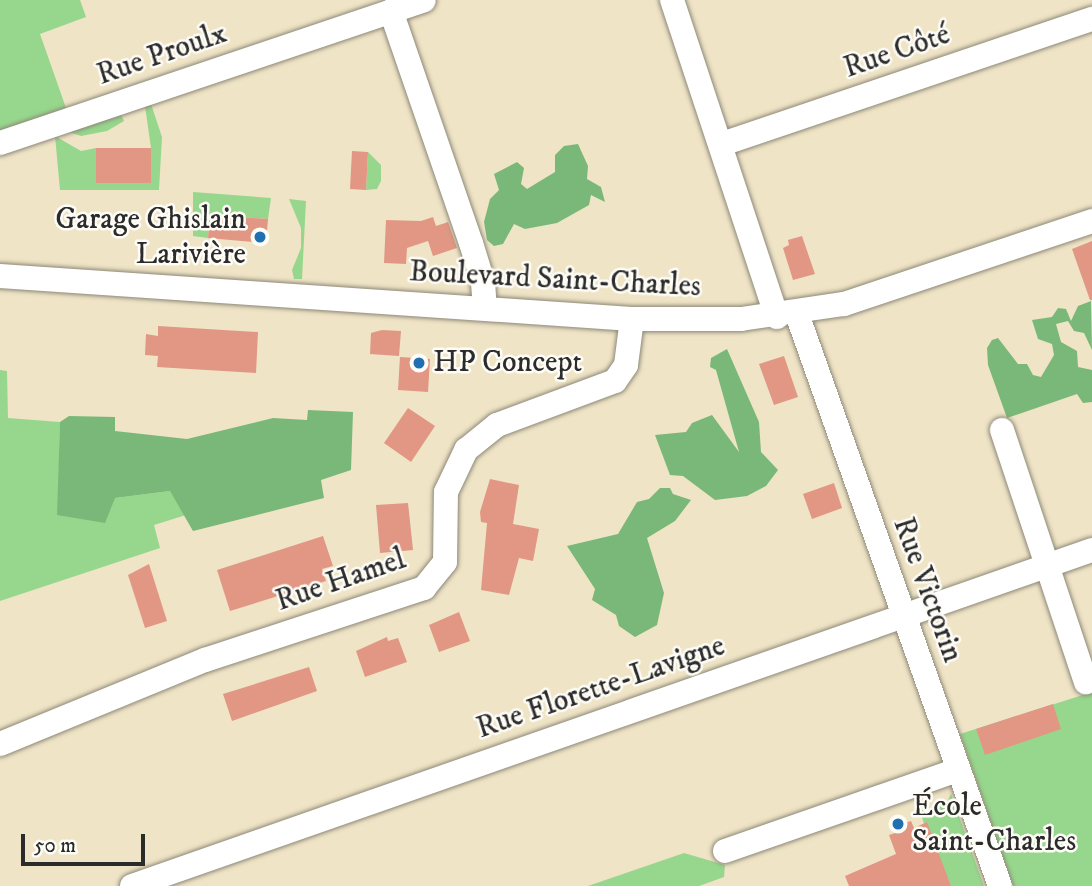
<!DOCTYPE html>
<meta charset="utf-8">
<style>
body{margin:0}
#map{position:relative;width:1092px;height:886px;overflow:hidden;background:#efe4c6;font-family:"IM FELL DW Pica",serif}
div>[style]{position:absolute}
.green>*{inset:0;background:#97d78d}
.forest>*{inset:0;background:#79b878}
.building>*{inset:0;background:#e19784}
.roads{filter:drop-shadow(0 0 2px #8d8878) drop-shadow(0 0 2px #8d8878)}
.minor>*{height:24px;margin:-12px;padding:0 12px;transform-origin:12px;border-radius:12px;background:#fff}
.dots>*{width:19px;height:19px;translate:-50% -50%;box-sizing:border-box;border:4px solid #fdfcf7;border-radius:50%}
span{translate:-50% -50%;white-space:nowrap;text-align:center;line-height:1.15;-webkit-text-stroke:5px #fdfcf7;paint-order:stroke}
.street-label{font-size:30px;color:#2b2b2b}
.poi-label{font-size:30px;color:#2b2b2b}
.right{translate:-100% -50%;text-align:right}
.left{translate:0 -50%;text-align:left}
.scale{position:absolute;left:21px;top:834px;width:124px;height:32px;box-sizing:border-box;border:4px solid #2b2b2b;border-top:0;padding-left:9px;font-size:21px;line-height:24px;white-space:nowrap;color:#2b2b2b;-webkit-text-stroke:5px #fdfcf7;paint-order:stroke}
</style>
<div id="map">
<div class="green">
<div style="clip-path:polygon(0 0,80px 0,86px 17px,40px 34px,66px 108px,0 132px)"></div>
<div style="clip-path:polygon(151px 104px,162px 137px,159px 190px,60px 190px,55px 136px,81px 151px,96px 148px,96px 183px,151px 148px,145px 106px)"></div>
<div style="clip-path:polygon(121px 114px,124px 121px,107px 131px,81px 136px,69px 132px)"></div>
<div style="clip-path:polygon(368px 152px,381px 165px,381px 181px,377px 189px,366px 190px)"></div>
<div style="clip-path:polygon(193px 192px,271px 198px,268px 219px,210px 215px,208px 238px,193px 236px)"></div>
<div style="clip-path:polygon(289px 199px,306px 201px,302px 279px,294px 279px,292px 270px,301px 248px,301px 228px)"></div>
<div style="clip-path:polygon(0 370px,7px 371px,8px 418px,60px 422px,58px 515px,115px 498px,170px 491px,186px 515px,154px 525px,160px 548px,0 601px)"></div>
<div style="clip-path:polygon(1092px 692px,1092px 886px,1013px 886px,960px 734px)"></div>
<div style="clip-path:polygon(951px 794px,984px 886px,951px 886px,924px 824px,920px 811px,947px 802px)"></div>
<div style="clip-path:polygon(684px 853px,725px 865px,724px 877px,699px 886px,588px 886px)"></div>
</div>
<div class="forest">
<div style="clip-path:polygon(578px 144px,588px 166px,587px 179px,601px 187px,605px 202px,591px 195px,589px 205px,557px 223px,525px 229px,514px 224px,503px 244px,494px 246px,487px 240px,484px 222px,490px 199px,499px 190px,494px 174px,517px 162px,524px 168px,521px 184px,527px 189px,555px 172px,555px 155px,564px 146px)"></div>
<div style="clip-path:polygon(1091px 301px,1092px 350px,1084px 333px,1074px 331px,1068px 321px,1056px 324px,1061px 342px,1077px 351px,1078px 367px,1092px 370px,1092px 402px,1083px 403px,1077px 394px,1007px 418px,988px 365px,987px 348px,992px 340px,998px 338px,1018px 364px,1027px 364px,1033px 375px,1041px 377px,1054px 355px,1052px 344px,1038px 339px,1032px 320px,1052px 317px,1058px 308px,1066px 309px,1071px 321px,1078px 306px)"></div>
<div style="clip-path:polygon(727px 349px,759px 422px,761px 452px,778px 470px,766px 486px,747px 496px,715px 500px,683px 476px,670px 475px,655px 435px,686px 432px,692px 423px,712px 415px,739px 452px,716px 370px,710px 367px,711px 358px)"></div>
<div style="clip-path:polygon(308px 410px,353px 412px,351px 470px,321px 480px,324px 498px,193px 531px,170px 491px,115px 498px,105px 523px,57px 515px,60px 422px,69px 416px,115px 417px,115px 431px,187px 439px,273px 418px,307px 420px)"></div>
<div style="clip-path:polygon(660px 488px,670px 488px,673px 494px,691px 500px,675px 521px,647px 538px,664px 593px,657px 625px,635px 637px,619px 626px,616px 615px,592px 600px,595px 589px,567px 546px,618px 534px,637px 502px,649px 499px)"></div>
</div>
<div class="building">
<div style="clip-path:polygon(96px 148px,151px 148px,151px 183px,96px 183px)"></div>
<div style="clip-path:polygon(352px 151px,368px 152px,366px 190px,350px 189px)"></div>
<div style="clip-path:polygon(210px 215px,268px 219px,266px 243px,208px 238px)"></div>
<div style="clip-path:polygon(433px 217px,436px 226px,448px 222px,457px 248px,433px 256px,428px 241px,407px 248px,406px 264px,384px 263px,386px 220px,421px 221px)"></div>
<div style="clip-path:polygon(802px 236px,815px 274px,793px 280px,783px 248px,789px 245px,788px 240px)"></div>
<div style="clip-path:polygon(1092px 241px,1092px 300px,1090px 300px,1072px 249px)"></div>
<div style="clip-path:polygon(158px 326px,258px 332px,256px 373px,157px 367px,158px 356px,145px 355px,146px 334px,158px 336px)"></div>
<div style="clip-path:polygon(382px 330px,401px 331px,399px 356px,370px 354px,371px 333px)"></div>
<div style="clip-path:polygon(784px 356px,798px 397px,774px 405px,759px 364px)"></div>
<div style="clip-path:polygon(400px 357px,430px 359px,428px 392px,398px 390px)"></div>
<div style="clip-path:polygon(408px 408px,435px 426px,411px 462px,384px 443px)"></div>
<div style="clip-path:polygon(490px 479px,519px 485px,513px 524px,539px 529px,533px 561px,519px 558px,509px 595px,481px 590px,487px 523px,481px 522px,480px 512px)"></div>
<div style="clip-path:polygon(834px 483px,842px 508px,812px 519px,803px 494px)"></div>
<div style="clip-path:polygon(408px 503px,413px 550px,380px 553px,376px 505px)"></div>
<div style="clip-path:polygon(323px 536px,333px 566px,322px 569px,326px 581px,230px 611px,217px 570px)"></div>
<div style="clip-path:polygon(149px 564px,167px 621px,145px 628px,128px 575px)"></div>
<div style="clip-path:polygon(459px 612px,470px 641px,439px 652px,429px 625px)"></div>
<div style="clip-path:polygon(387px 637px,388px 641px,398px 638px,407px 662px,365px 677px,356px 651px)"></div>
<div style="clip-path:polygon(309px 667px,317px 691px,232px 721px,223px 694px)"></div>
<div style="clip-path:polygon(1053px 704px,1061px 729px,985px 755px,976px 729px)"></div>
<div style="clip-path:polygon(911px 821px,914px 828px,927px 822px,951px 886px,849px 886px,845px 876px,896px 854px,889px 835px,895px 833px,892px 828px)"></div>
</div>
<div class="roads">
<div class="minor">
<div style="left:672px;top:0;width:334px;rotate:71.7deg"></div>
<div style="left:391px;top:11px;width:245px;rotate:71deg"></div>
<div style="left:471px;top:243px;width:41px;rotate:72.9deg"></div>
<div style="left:483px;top:282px;width:26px;rotate:86deg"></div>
<div style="left:0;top:143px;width:447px;rotate:-18.6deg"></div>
<div style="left:722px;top:144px;width:391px;rotate:-18.7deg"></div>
<div style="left:0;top:276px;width:633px;rotate:3.89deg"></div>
<div style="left:632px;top:319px;width:109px"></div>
<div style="left:741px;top:319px;width:104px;rotate:-8.3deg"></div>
<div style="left:844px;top:304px;width:262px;rotate:-18.5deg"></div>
<div style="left:797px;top:314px;width:607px;rotate:70.46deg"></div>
<div style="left:1002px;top:430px;width:266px;rotate:71.6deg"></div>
<div style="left:0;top:744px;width:222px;rotate:-22.3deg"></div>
<div style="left:205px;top:660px;width:231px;rotate:-18.2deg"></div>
<div style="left:424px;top:588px;width:33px;rotate:-51deg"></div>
<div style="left:445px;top:562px;width:70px;rotate:-89.2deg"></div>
<div style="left:446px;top:492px;width:47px;rotate:-64.5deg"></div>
<div style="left:466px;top:450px;width:40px;rotate:-39deg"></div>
<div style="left:497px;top:425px;width:126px;rotate:-20.4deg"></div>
<div style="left:615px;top:381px;width:19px;rotate:-55deg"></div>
<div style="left:626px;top:365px;width:46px;rotate:-82.6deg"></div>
<div style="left:725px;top:851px;width:247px;rotate:-19.2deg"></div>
<div style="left:132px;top:886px;width:1017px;rotate:-19.29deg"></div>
</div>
</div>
<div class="dots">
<div style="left:260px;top:237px;background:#1f6fb2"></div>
<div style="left:419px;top:363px;background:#1f6fb2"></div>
<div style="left:898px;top:824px;background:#1f6fb2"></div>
</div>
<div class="street-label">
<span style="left:897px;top:52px;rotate:-19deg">Rue Côté</span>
<span style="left:162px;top:55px;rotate:-19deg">Rue Proulx</span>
<span style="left:555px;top:280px;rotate:3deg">Boulevard Saint-Charles</span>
<span style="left:341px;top:581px;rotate:-19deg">Rue Hamel</span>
<span style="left:927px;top:590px;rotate:70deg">Rue Victorin</span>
<span style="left:601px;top:688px;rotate:-19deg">Rue Florette-Lavigne</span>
</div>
<div class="poi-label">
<span class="right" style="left:246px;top:237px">Garage Ghislain<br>Larivière</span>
<span class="left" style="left:433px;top:363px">HP Concept</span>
<span class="left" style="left:912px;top:824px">École<br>Saint-Charles</span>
</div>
<div class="scale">50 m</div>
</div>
